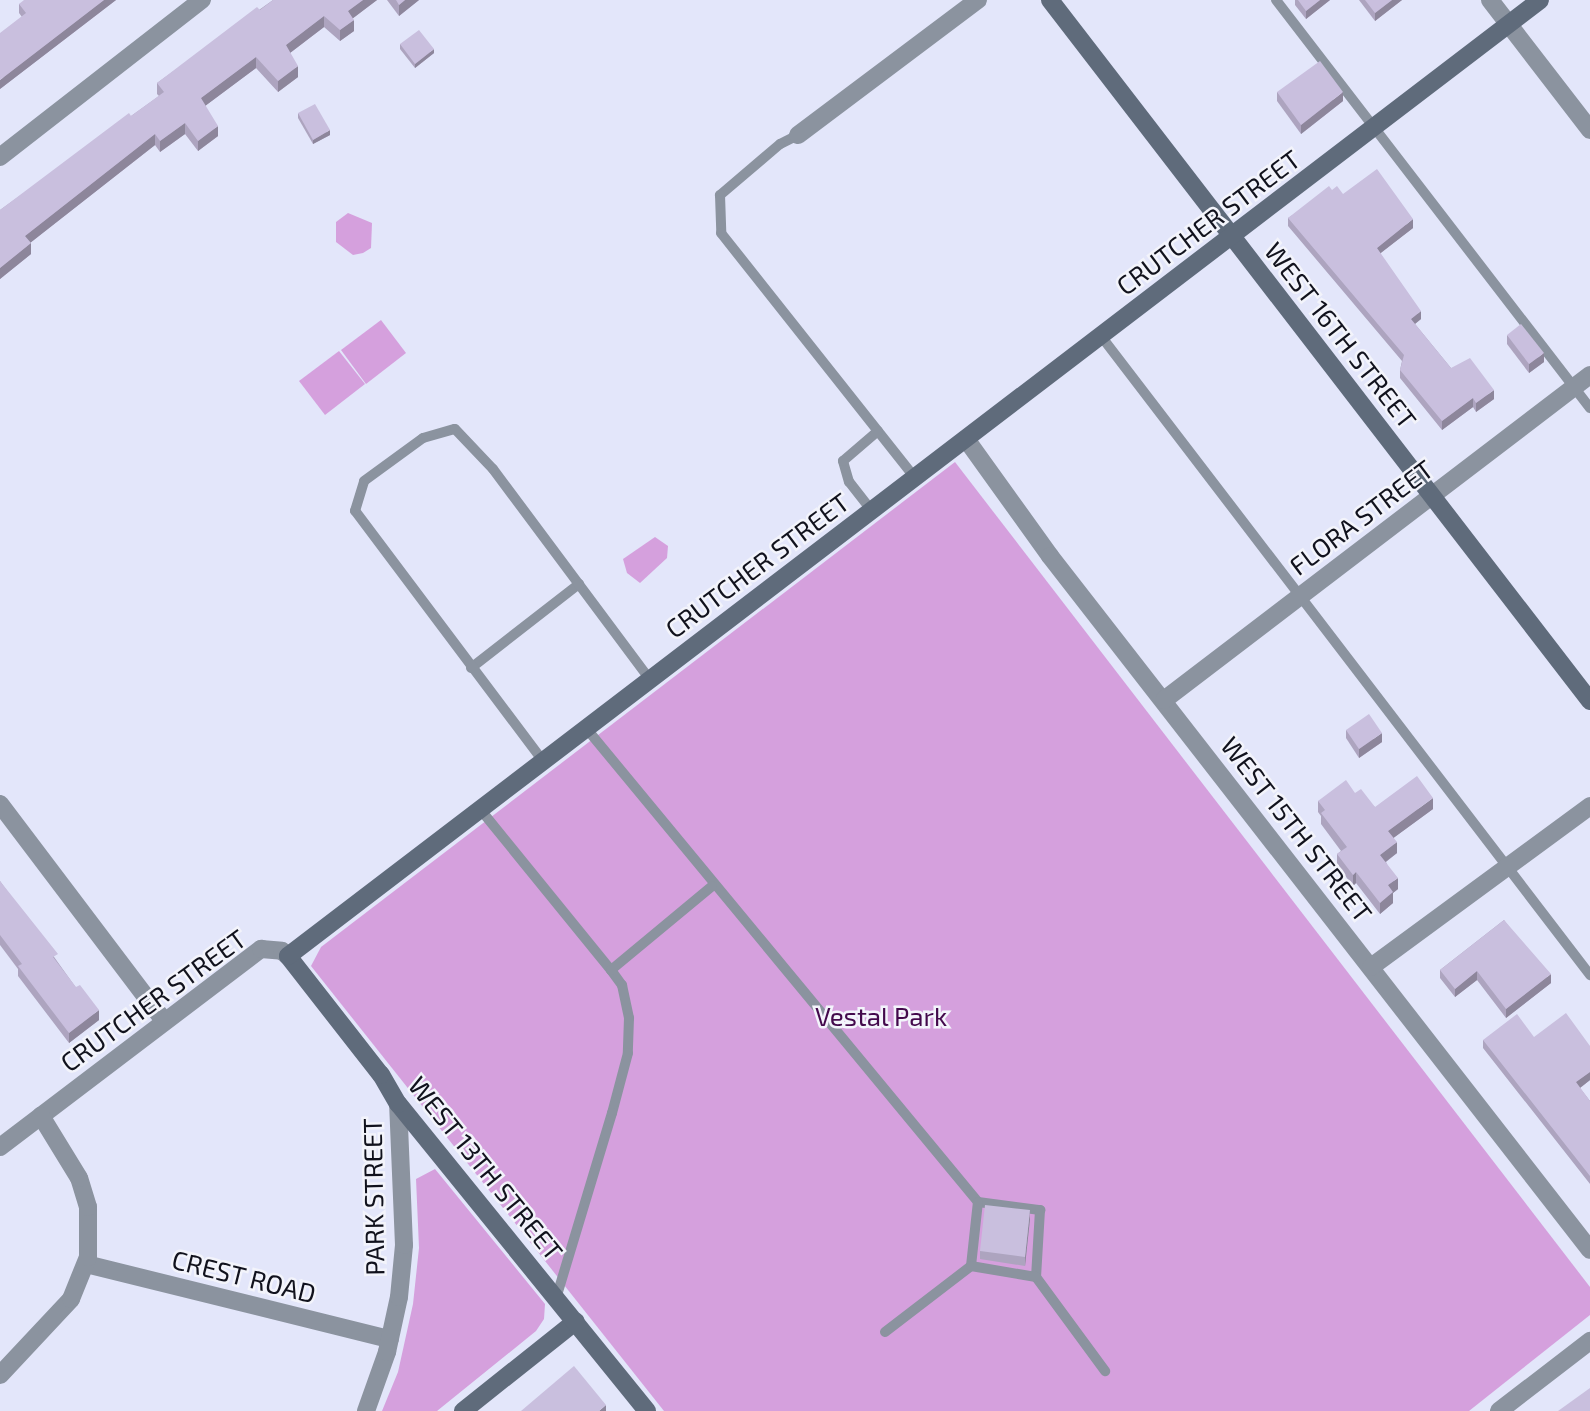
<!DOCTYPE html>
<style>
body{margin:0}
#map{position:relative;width:1590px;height:1411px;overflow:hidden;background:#e3e6fa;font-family:"Exo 2",sans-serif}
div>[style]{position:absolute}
.green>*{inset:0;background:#d5a0dd}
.lane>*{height:10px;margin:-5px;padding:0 5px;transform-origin:5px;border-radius:5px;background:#8b939f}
.street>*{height:18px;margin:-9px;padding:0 9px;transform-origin:9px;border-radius:9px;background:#8b939f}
.secondary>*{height:18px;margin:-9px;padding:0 9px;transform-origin:9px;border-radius:9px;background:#5f6b7b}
.wall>*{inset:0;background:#ada4bf}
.shaded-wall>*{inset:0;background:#8d869b}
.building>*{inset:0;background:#c9bfde}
span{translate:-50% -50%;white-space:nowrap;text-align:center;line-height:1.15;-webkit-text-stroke:5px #f3f4fb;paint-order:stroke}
.street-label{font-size:26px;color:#11121d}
.park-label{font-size:26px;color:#43094c}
</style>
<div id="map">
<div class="green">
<div style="clip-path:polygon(348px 213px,372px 223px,371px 248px,363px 253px,353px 255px,336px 242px,336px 222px)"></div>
<div style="clip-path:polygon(381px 320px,406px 353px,366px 384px,341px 350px)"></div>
<div style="clip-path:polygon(339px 351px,365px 384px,325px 415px,299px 381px)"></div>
<div style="clip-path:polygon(955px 462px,1590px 1287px,1590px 1315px,1469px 1411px,664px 1411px,311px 966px,321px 947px)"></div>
<div style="clip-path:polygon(655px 537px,668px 546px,667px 558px,640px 583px,627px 573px,623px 559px)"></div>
<div style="clip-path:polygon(435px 1169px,545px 1304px,544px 1319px,536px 1331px,437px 1411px,382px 1411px,398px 1372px,413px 1304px,419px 1248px,416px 1179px)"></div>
</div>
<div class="lane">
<div style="left:1276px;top:0;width:515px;rotate:52.42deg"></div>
<div style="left:798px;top:135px;width:20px;rotate:153deg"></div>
<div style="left:780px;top:144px;width:79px;rotate:139.6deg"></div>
<div style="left:720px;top:195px;width:38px;rotate:88deg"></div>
<div style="left:721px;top:233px;width:313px;rotate:51.6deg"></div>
<div style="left:1101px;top:336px;width:805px;rotate:52.57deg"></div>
<div style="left:872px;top:511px;width:37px;rotate:-128deg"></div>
<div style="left:849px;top:482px;width:22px;rotate:-106deg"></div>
<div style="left:843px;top:461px;width:46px;rotate:-40.6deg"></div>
<div style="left:471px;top:668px;width:137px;rotate:-37.9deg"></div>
<div style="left:586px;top:728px;width:615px;rotate:50.41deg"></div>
<div style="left:978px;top:1202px;width:63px;rotate:7.4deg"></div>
<div style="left:1040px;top:1210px;width:67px;rotate:93.4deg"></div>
<div style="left:1036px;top:1277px;width:117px;rotate:53.7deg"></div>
<div style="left:543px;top:761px;width:313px;rotate:-126.9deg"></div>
<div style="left:355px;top:511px;width:31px;rotate:-73deg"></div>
<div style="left:364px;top:481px;width:73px;rotate:-36.1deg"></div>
<div style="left:423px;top:438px;width:33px;rotate:-16deg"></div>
<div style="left:455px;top:429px;width:55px;rotate:46.5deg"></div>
<div style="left:493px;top:469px;width:263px;rotate:53.3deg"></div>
<div style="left:480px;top:809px;width:208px;rotate:50.9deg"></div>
<div style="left:611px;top:970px;width:19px;rotate:54deg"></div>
<div style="left:622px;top:985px;width:34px;rotate:78deg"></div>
<div style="left:629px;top:1018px;width:35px;rotate:92deg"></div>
<div style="left:628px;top:1053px;width:62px;rotate:104.9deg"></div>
<div style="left:612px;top:1113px;width:193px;rotate:106.8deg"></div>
<div style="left:611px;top:970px;width:131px;rotate:-39.7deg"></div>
<div style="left:971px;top:1266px;width:64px;rotate:-83.8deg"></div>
<div style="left:885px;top:1332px;width:108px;rotate:-37.5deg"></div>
<div style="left:971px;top:1266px;width:66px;rotate:9.6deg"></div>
</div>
<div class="street">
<div style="left:1490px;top:0;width:164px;rotate:52.4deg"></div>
<div style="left:798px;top:135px;width:225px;rotate:-36.9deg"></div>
<div style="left:0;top:157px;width:256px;rotate:-37.9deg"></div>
<div style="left:966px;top:439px;width:144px;rotate:54.3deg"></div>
<div style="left:1050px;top:556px;width:879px;rotate:52.11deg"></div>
<div style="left:1164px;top:700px;width:536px;rotate:-37.34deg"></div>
<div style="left:0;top:804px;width:272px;rotate:52.9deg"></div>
<div style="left:1371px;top:967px;width:272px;rotate:-36.3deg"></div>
<div style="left:0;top:1147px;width:328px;rotate:-37.2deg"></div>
<div style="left:261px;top:949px;width:21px;rotate:5deg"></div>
<div style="left:282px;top:951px;width:8px;rotate:40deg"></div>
<div style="left:86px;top:1264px;width:313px;rotate:13.9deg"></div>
<div style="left:0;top:1375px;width:104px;rotate:-46.9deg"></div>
<div style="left:71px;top:1299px;width:45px;rotate:-68deg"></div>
<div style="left:88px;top:1257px;width:50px;rotate:-90deg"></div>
<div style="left:88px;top:1207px;width:30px;rotate:-107deg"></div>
<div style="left:79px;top:1178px;width:73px;rotate:-121.5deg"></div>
<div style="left:366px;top:1411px;width:63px;rotate:-70.4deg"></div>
<div style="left:387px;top:1352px;width:56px;rotate:-77.7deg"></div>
<div style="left:399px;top:1297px;width:52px;rotate:-84.5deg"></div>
<div style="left:404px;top:1245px;width:141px;rotate:-92.4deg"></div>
<div style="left:1499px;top:1411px;width:115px;rotate:-37.6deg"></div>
</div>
<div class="secondary">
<div style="left:1050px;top:0;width:885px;rotate:52.39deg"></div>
<div style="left:463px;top:1411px;width:144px;rotate:-38.5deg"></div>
<div style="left:647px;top:1411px;width:395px;rotate:-129deg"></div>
<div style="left:398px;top:1104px;width:34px;rotate:-120deg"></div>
<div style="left:381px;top:1075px;width:151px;rotate:-128deg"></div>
<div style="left:288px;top:956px;width:1575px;rotate:-37.36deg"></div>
</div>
<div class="wall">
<div style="clip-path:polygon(45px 0,116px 0,0 89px,22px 17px,19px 13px,19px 4px)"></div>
<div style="clip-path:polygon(273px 0,377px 0,353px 18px,354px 31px,340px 41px,324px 27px,290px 53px,298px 77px,278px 92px,256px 68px,205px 106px,218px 136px,198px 151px,185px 134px,160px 152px,155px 145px,31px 242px,31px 254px,0 279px,0 210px,159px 96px,157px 94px,157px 83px)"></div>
<div style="clip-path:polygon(387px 0,419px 0,399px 16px)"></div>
<div style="clip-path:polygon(1295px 0,1330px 0,1306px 19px,1295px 5px)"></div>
<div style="clip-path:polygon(1359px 0,1402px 0,1375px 21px)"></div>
<div style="clip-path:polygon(400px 44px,434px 53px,415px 68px,400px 49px)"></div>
<div style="clip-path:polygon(1277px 92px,1343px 101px,1301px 134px,1277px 101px)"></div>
<div style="clip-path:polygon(298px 113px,330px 135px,313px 144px,298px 118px)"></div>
<div style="clip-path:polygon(1332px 190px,1413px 228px,1380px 253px,1421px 319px,1415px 324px,1451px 368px,1494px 399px,1476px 412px,1473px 407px,1442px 430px,1400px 378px,1400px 370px,1402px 361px,1288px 226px,1288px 218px)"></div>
<div style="clip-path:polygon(1507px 335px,1544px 362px,1529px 373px,1507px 344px)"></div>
<div style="clip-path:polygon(1346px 730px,1382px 742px,1359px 758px,1346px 738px)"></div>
<div style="clip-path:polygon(1355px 793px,1375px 807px,1433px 809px,1393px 838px,1397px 853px,1386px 862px,1398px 889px,1393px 893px,1393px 903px,1380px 914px,1356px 883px,1353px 886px,1337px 865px,1337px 854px,1341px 851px,1321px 824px,1321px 816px,1318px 812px,1318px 801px)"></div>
<div style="clip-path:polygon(0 881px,99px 1020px,69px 1043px,18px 976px,18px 969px,0 945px)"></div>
<div style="clip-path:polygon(1504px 920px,1551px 983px,1506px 1018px,1477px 980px,1455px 997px,1440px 978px,1440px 970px)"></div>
<div style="clip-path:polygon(1534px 1037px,1590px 1046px,1590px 1080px,1580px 1088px,1590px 1101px,1590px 1184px,1483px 1048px,1483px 1040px)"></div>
<div style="clip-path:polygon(1030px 1219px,1025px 1266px,980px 1259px,980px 1251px)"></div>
</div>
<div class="shaded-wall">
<div style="clip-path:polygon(104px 0,116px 0,0 89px,0 80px)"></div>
<div style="clip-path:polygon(363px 0,377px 0,348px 22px,348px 11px)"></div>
<div style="clip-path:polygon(405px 0,419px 0,399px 16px,399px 5px)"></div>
<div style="clip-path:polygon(1320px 0,1330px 0,1306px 19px,1306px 11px)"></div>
<div style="clip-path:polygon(1392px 0,1402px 0,1375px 21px,1375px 13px)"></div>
<div style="clip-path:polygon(324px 16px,324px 27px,286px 56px,286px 45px)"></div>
<div style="clip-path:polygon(354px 20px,354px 31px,340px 41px,340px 30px)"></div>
<div style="clip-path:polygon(434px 49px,434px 53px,415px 68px,415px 64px)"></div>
<div style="clip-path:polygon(256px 57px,256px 68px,201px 109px,201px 98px)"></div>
<div style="clip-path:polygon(298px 66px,298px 77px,278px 92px,278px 81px)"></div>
<div style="clip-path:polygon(1343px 92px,1343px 101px,1301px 134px,1301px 125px)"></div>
<div style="clip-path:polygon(185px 123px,185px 134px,160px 152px,160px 141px)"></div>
<div style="clip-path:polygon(218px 126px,218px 136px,198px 151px,198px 141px)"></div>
<div style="clip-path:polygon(330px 130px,330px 135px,313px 144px,313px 140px)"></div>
<div style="clip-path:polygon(155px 134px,155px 145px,25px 247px,25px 236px)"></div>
<div style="clip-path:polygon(1413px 219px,1413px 228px,1377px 256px,1377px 248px)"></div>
<div style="clip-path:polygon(31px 243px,31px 254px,0 279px,0 268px)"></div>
<div style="clip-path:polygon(1421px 311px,1421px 319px,1411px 327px,1411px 319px)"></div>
<div style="clip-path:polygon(1544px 353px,1544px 362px,1529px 373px,1529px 364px)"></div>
<div style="clip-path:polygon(1494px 390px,1494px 399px,1476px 412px,1476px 403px)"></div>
<div style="clip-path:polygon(1473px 398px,1473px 407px,1442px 430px,1442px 421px)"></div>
<div style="clip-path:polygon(1382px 733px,1382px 742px,1359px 758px,1359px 749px)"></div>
<div style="clip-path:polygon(1433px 798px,1433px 809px,1388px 842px,1388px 831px)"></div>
<div style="clip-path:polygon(1397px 842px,1397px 853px,1380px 866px,1380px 855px)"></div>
<div style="clip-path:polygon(1356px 872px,1356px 883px,1353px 886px,1353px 875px)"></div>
<div style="clip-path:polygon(1398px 878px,1398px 889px,1393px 893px,1393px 903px,1380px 914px,1380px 903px,1388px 885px)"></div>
<div style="clip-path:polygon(1477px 971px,1477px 980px,1455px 997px,1455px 989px)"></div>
<div style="clip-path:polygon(1551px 974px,1551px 983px,1506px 1018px,1506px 1009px)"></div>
<div style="clip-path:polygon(99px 1010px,99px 1020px,69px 1043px,69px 1033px)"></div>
<div style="clip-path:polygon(1590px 1072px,1590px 1080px,1576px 1091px,1576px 1082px)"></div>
<div style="clip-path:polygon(1030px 1210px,1030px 1219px,1025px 1266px,1025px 1257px)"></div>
<div style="clip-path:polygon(606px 1405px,606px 1411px,599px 1411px)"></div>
</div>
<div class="building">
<div style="clip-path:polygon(24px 0,104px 0,0 80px,0 33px,26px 13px,19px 4px)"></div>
<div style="clip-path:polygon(273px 0,363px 0,348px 11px,354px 20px,340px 30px,324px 16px,286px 45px,298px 66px,278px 81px,256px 57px,201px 98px,218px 126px,198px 141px,185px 123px,160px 141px,155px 134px,25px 236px,31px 243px,0 268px,0 210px,129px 113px,131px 116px,164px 92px,157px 83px,257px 7px,260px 10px)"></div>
<div style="clip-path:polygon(396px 0,405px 0,399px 5px)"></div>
<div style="clip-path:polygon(1298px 0,1320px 0,1306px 11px)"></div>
<div style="clip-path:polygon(1365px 0,1392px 0,1375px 13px)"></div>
<div style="clip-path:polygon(419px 30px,434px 49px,415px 64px,400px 44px)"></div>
<div style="clip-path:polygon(1320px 61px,1343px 92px,1301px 125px,1277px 92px)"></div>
<div style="clip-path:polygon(315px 104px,330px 130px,313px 140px,298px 113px)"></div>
<div style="clip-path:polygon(1377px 169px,1413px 219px,1377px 248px,1421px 311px,1411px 319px,1451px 368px,1470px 358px,1494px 390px,1476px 403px,1473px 398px,1442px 421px,1400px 370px,1404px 355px,1288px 218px,1329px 186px,1332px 190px,1337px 186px,1343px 194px)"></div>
<div style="clip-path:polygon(1521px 324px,1544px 353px,1529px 364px,1507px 335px)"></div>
<div style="clip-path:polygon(1369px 714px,1382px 733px,1359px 749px,1346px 730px)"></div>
<div style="clip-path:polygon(1417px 776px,1433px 798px,1388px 831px,1397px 842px,1380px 855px,1398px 878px,1388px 885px,1393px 892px,1380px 903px,1356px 872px,1353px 875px,1337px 854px,1347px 847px,1321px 813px,1325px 810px,1318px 801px,1346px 780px,1355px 793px,1361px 789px,1375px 807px)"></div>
<div style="clip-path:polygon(0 881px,58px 954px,53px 957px,76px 987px,80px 985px,99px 1010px,69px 1033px,18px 966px,22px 964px,0 935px)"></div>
<div style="clip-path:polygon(1504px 920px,1551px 974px,1506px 1009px,1477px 971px,1455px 989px,1440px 970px)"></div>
<div style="clip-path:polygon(1566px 1013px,1590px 1046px,1590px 1072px,1576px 1082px,1590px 1101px,1590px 1176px,1483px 1040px,1517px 1014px,1534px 1037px)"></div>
<div style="clip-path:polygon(985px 1205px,1030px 1210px,1025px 1257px,980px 1251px)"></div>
<div style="clip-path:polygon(574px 1366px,606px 1405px,599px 1411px,521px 1411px)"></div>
<div style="clip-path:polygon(1590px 1388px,1590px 1411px,1558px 1411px)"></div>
</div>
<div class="street-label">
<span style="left:1208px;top:222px;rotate:-37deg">CRUTCHER STREET</span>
<span style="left:1341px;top:335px;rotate:52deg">WEST 16TH STREET</span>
<span style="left:1361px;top:517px;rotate:-37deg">FLORA STREET</span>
<span style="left:757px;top:565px;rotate:-37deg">CRUTCHER STREET</span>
<span style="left:1297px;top:829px;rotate:52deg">WEST 15TH STREET</span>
<span style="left:153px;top:1000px;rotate:-36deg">CRUTCHER STREET</span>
<span style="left:486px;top:1168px;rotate:51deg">WEST 13TH STREET</span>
<span style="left:373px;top:1197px;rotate:-91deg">PARK STREET</span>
<span style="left:244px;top:1276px;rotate:14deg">CREST ROAD</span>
</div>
<div class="park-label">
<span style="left:881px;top:1016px">Vestal Park</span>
</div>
</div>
